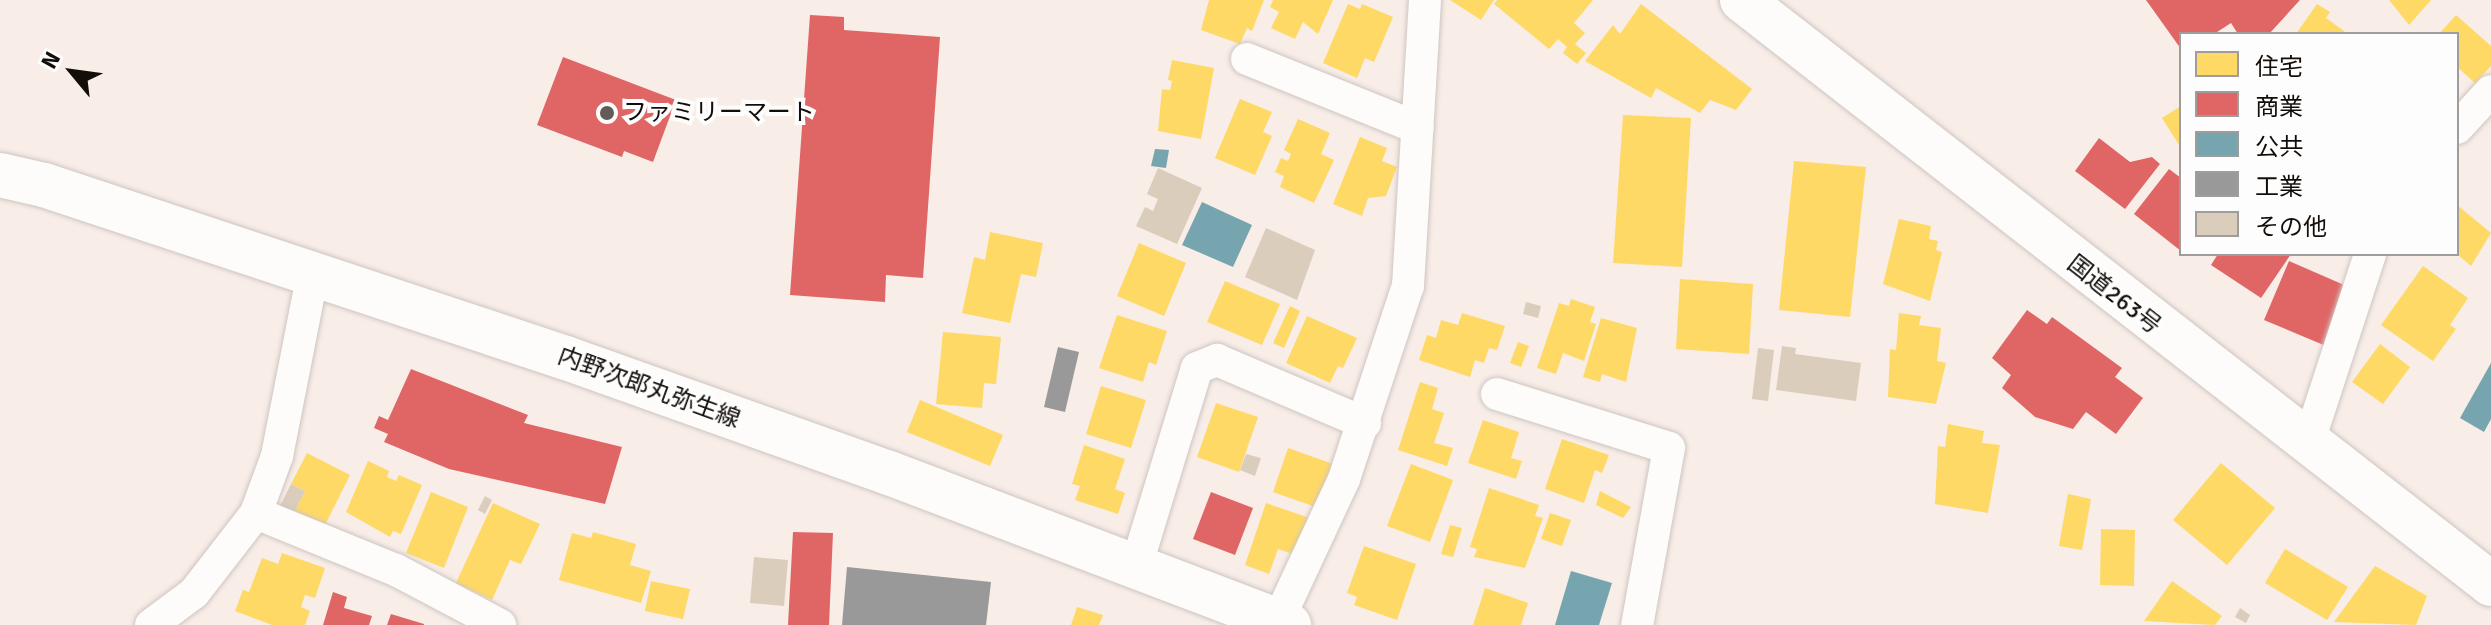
<!DOCTYPE html>
<meta charset="utf-8">
<style>
body{margin:0}
#map{position:relative;width:2491px;height:625px;overflow:hidden;background:#f8ede7;font-family:Signika,"Noto Sans JP",sans-serif}
div>[style]{position:absolute}
.homes>*{inset:0;background:#ffd966}
.shops>*{inset:0;background:#e06666}
.public>*{inset:0;background:#76a5af}
.industry>*{inset:0;background:#999}
.building>*{inset:0;background:#dbcdbb}
.roads{filter:drop-shadow(0 0 2px #cec5c0) drop-shadow(0 0 2px #cec5c0)}
.minor>*{height:32px;margin:-16px;padding:0 16px;transform-origin:16px;border-radius:16px;background:#fefcfb}
.secondary>*{height:44px;margin:-22px;padding:0 22px;transform-origin:22px;border-radius:22px;background:#fefcfb}
.trunk>*{height:44px;margin:-22px;padding:0 22px;transform-origin:22px;border-radius:22px;background:#fefcfb}
.dots>*{width:22px;height:22px;translate:-50% -50%;box-sizing:border-box;border:4px solid #fdfdfd;border-radius:50%}
span{translate:-50% -50%;white-space:nowrap;text-align:center;line-height:1.15;-webkit-text-stroke:8px #fdfdfd;paint-order:stroke}
.poi-label{font-size:24px;color:#130d09}
.left{translate:0 -50%;text-align:left}
.street-label{font-size:24px;color:#130d09}
.legend{position:absolute;left:2179px;top:32px;width:280px;height:224px;box-sizing:border-box;background:#fdfdfd;border:2px solid #9f9d9b;margin:0;padding:10px 14px;list-style:none;font-size:24px;color:#130d09}
.legend li{display:flex;align-items:center;gap:16px;height:40px}
.legend b{width:40px;border:2px solid #9f9d9b}
.north{position:absolute;left:32px;top:32px;width:80px;height:80px;-webkit-text-stroke:6px #fdfdfd;paint-order:stroke;rotate:299deg;font-size:22px;font-weight:700;line-height:32px;text-align:center;color:#130d09}
.north::after{content:'';display:block;margin:auto;width:28px;height:36px;background:#130d09;clip-path:polygon(50% 0,100% 100%,50% 72%,0 100%)}
</style>
<div id="map">
<div class="homes">
<div style="clip-path:polygon(1209px 0,1264px 0,1252px 31px,1247px 28px,1240px 44px,1201px 30px)"></div>
<div style="clip-path:polygon(1273px 0,1333px 0,1318px 34px,1303px 22px,1295px 39px,1271px 28px,1279px 12px,1270px 7px)"></div>
<div style="clip-path:polygon(1450px 0,1494px 0,1481px 20px)"></div>
<div style="clip-path:polygon(1497px 0,1593px 0,1574px 23px,1585px 33px,1575px 44px,1586px 53px,1577px 64px,1563px 53px,1567px 47px,1558px 39px,1549px 49px,1494px 4px)"></div>
<div style="clip-path:polygon(2389px 0,2431px 0,2409px 25px)"></div>
<div style="clip-path:polygon(1348px 4px,1360px 9px,1362px 4px,1393px 17px,1374px 62px,1365px 58px,1357px 78px,1323px 63px)"></div>
<div style="clip-path:polygon(1641px 4px,1752px 89px,1736px 110px,1710px 100px,1700px 113px,1656px 88px,1651px 98px,1585px 61px,1613px 25px,1620px 34px)"></div>
<div style="clip-path:polygon(2317px 4px,2330px 12px,2326px 18px,2348px 34px,2296px 34px)"></div>
<div style="clip-path:polygon(2456px 15px,2491px 46px,2491px 66px,2475px 83px,2457px 67px,2457px 34px,2439px 34px)"></div>
<div style="clip-path:polygon(1172px 60px,1214px 68px,1201px 139px,1158px 131px,1162px 89px,1170px 90px,1172px 81px,1168px 80px)"></div>
<div style="clip-path:polygon(1240px 99px,1272px 112px,1263px 132px,1272px 136px,1255px 175px,1215px 158px)"></div>
<div style="clip-path:polygon(2181px 106px,2181px 148px,2162px 118px)"></div>
<div style="clip-path:polygon(1623px 115px,1691px 118px,1682px 267px,1613px 263px)"></div>
<div style="clip-path:polygon(1298px 119px,1330px 133px,1321px 154px,1334px 160px,1314px 203px,1280px 187px,1284px 176px,1275px 172px,1281px 158px,1288px 161px,1291px 154px,1284px 150px)"></div>
<div style="clip-path:polygon(1360px 137px,1387px 148px,1382px 161px,1397px 167px,1386px 196px,1368px 198px,1362px 216px,1333px 204px)"></div>
<div style="clip-path:polygon(1794px 161px,1866px 167px,1850px 317px,1779px 310px)"></div>
<div style="clip-path:polygon(2457px 205px,2491px 233px,2471px 266px,2457px 254px)"></div>
<div style="clip-path:polygon(1899px 219px,1931px 226px,1929px 239px,1938px 241px,1936px 250px,1942px 252px,1930px 301px,1883px 284px)"></div>
<div style="clip-path:polygon(990px 232px,1043px 243px,1036px 277px,1021px 274px,1010px 323px,962px 313px,974px 257px,985px 260px)"></div>
<div style="clip-path:polygon(1139px 243px,1186px 263px,1164px 316px,1117px 296px)"></div>
<div style="clip-path:polygon(2423px 266px,2468px 298px,2450px 325px,2456px 329px,2433px 361px,2381px 325px)"></div>
<div style="clip-path:polygon(1680px 279px,1753px 284px,1749px 354px,1676px 349px)"></div>
<div style="clip-path:polygon(1225px 281px,1280px 304px,1262px 345px,1207px 322px)"></div>
<div style="clip-path:polygon(1571px 299px,1595px 307px,1590px 322px,1596px 324px,1584px 361px,1563px 353px,1556px 374px,1537px 368px,1559px 303px,1569px 306px)"></div>
<div style="clip-path:polygon(1290px 306px,1300px 311px,1284px 348px,1273px 343px)"></div>
<div style="clip-path:polygon(1462px 313px,1505px 326px,1497px 350px,1489px 348px,1484px 363px,1475px 360px,1470px 377px,1419px 360px,1427px 335px,1436px 338px,1441px 320px,1458px 325px)"></div>
<div style="clip-path:polygon(1899px 313px,1921px 316px,1919px 325px,1941px 328px,1937px 361px,1946px 363px,1936px 404px,1888px 397px,1890px 349px,1896px 350px)"></div>
<div style="clip-path:polygon(1117px 315px,1167px 331px,1156px 365px,1149px 362px,1143px 382px,1099px 368px)"></div>
<div style="clip-path:polygon(1307px 316px,1357px 338px,1343px 368px,1338px 366px,1330px 383px,1286px 363px)"></div>
<div style="clip-path:polygon(1601px 318px,1637px 328px,1626px 382px,1602px 374px,1600px 382px,1583px 377px)"></div>
<div style="clip-path:polygon(943px 332px,1001px 337px,996px 384px,984px 383px,982px 408px,936px 404px)"></div>
<div style="clip-path:polygon(1518px 342px,1529px 346px,1521px 367px,1510px 363px)"></div>
<div style="clip-path:polygon(2380px 344px,2410px 367px,2383px 404px,2352px 382px)"></div>
<div style="clip-path:polygon(1420px 382px,1438px 388px,1432px 409px,1444px 413px,1434px 443px,1453px 448px,1447px 466px,1398px 450px)"></div>
<div style="clip-path:polygon(1101px 386px,1146px 400px,1131px 448px,1086px 434px)"></div>
<div style="clip-path:polygon(920px 400px,1003px 435px,990px 466px,907px 432px)"></div>
<div style="clip-path:polygon(1216px 403px,1258px 417px,1239px 472px,1197px 457px)"></div>
<div style="clip-path:polygon(1483px 420px,1519px 432px,1511px 458px,1522px 461px,1516px 479px,1468px 463px)"></div>
<div style="clip-path:polygon(1948px 424px,1984px 431px,1982px 443px,2000px 445px,1988px 513px,1935px 504px,1938px 446px,1945px 447px)"></div>
<div style="clip-path:polygon(1562px 439px,1609px 455px,1602px 473px,1595px 470px,1584px 503px,1545px 489px)"></div>
<div style="clip-path:polygon(1084px 445px,1125px 459px,1115px 489px,1125px 493px,1118px 514px,1075px 500px,1080px 486px,1072px 484px)"></div>
<div style="clip-path:polygon(1288px 448px,1336px 465px,1321px 509px,1273px 492px)"></div>
<div style="clip-path:polygon(307px 453px,350px 475px,325px 525px,294px 513px,305px 491px,291px 484px)"></div>
<div style="clip-path:polygon(368px 461px,389px 471px,387px 477px,396px 481px,399px 475px,422px 485px,401px 534px,393px 531px,390px 537px,346px 512px)"></div>
<div style="clip-path:polygon(2221px 463px,2275px 508px,2227px 565px,2173px 520px)"></div>
<div style="clip-path:polygon(1411px 464px,1453px 480px,1430px 542px,1387px 526px)"></div>
<div style="clip-path:polygon(1489px 488px,1539px 505px,1535px 516px,1543px 518px,1525px 568px,1474px 557px,1477px 549px,1470px 547px)"></div>
<div style="clip-path:polygon(1600px 491px,1631px 507px,1623px 518px,1596px 505px)"></div>
<div style="clip-path:polygon(431px 492px,468px 507px,444px 568px,406px 553px)"></div>
<div style="clip-path:polygon(2068px 494px,2091px 499px,2082px 550px,2059px 546px)"></div>
<div style="clip-path:polygon(493px 503px,540px 524px,521px 564px,510px 560px,492px 600px,456px 583px)"></div>
<div style="clip-path:polygon(1266px 503px,1318px 521px,1305px 558px,1278px 549px,1269px 574px,1245px 565px)"></div>
<div style="clip-path:polygon(1550px 513px,1571px 520px,1562px 546px,1541px 539px)"></div>
<div style="clip-path:polygon(1450px 525px,1462px 528px,1453px 557px,1441px 554px)"></div>
<div style="clip-path:polygon(2101px 529px,2135px 530px,2134px 586px,2100px 585px)"></div>
<div style="clip-path:polygon(593px 532px,636px 544px,630px 565px,651px 571px,641px 603px,559px 580px,572px 533px,591px 538px)"></div>
<div style="clip-path:polygon(1364px 546px,1416px 564px,1397px 620px,1354px 605px,1357px 597px,1347px 593px)"></div>
<div style="clip-path:polygon(2285px 549px,2348px 587px,2327px 620px,2265px 583px)"></div>
<div style="clip-path:polygon(282px 553px,325px 568px,315px 598px,305px 595px,301px 607px,310px 611px,305px 625px,272px 625px,235px 611px,243px 590px,249px 592px,262px 558px,278px 564px)"></div>
<div style="clip-path:polygon(2375px 566px,2427px 596px,2416px 625px,2334px 622px)"></div>
<div style="clip-path:polygon(651px 581px,690px 589px,683px 619px,645px 611px)"></div>
<div style="clip-path:polygon(2172px 581px,2222px 616px,2215px 625px,2144px 621px)"></div>
<div style="clip-path:polygon(1485px 588px,1528px 603px,1521px 625px,1473px 625px)"></div>
<div style="clip-path:polygon(1077px 607px,1103px 615px,1099px 625px,1071px 625px)"></div>
</div>
<div class="shops">
<div style="clip-path:polygon(2146px 0,2300px 0,2269px 34px,2238px 34px,2231px 23px,2214px 34px,2181px 34px,2181px 49px)"></div>
<div style="clip-path:polygon(810px 15px,844px 17px,844px 30px,940px 37px,923px 278px,886px 275px,885px 302px,790px 295px)"></div>
<div style="clip-path:polygon(563px 57px,676px 100px,653px 162px,624px 151px,622px 157px,537px 125px)"></div>
<div style="clip-path:polygon(2099px 138px,2130px 162px,2152px 157px,2160px 164px,2125px 209px,2075px 171px)"></div>
<div style="clip-path:polygon(2169px 169px,2181px 178px,2181px 251px,2134px 214px)"></div>
<div style="clip-path:polygon(2218px 254px,2291px 254px,2261px 298px,2211px 265px)"></div>
<div style="clip-path:polygon(2289px 261px,2351px 288px,2326px 346px,2264px 320px)"></div>
<div style="clip-path:polygon(2027px 310px,2047px 324px,2052px 317px,2122px 368px,2115px 377px,2143px 398px,2116px 434px,2086px 412px,2073px 429px,2035px 417px,2002px 388px,2011px 375px,1992px 358px)"></div>
<div style="clip-path:polygon(411px 369px,528px 415px,524px 423px,622px 447px,605px 504px,449px 469px,384px 442px,388px 434px,374px 428px,379px 416px,388px 420px)"></div>
<div style="clip-path:polygon(1211px 492px,1253px 508px,1235px 555px,1193px 539px)"></div>
<div style="clip-path:polygon(793px 532px,833px 533px,829px 625px,788px 625px)"></div>
<div style="clip-path:polygon(333px 592px,347px 597px,344px 608px,372px 616px,369px 625px,323px 625px)"></div>
<div style="clip-path:polygon(391px 614px,424px 624px,424px 625px,387px 625px)"></div>
</div>
<div class="public">
<div style="clip-path:polygon(1155px 149px,1169px 150px,1166px 168px,1151px 166px)"></div>
<div style="clip-path:polygon(1202px 202px,1252px 225px,1233px 267px,1182px 245px)"></div>
<div style="clip-path:polygon(2491px 363px,2491px 419px,2484px 432px,2460px 418px)"></div>
<div style="clip-path:polygon(1571px 571px,1612px 583px,1599px 625px,1555px 625px)"></div>
</div>
<div class="industry">
<div style="clip-path:polygon(1058px 347px,1079px 352px,1065px 412px,1044px 407px)"></div>
<div style="clip-path:polygon(847px 567px,991px 582px,986px 625px,842px 625px)"></div>
</div>
<div class="building">
<div style="clip-path:polygon(1158px 168px,1202px 188px,1177px 244px,1136px 226px,1145px 207px,1153px 211px,1158px 199px,1147px 194px)"></div>
<div style="clip-path:polygon(1266px 228px,1315px 250px,1297px 300px,1245px 277px)"></div>
<div style="clip-path:polygon(1526px 302px,1541px 306px,1538px 318px,1523px 314px)"></div>
<div style="clip-path:polygon(1782px 346px,1796px 348px,1795px 354px,1861px 363px,1856px 401px,1776px 390px)"></div>
<div style="clip-path:polygon(1758px 348px,1774px 350px,1768px 401px,1752px 399px)"></div>
<div style="clip-path:polygon(1246px 454px,1261px 458px,1255px 476px,1240px 470px)"></div>
<div style="clip-path:polygon(291px 484px,305px 491px,294px 513px,280px 506px)"></div>
<div style="clip-path:polygon(485px 496px,492px 500px,485px 514px,478px 510px)"></div>
<div style="clip-path:polygon(754px 557px,788px 560px,784px 606px,750px 603px)"></div>
<div style="clip-path:polygon(2240px 608px,2250px 615px,2246px 623px,2235px 617px)"></div>
</div>
<div class="roads">
<div class="minor">
<div style="left:1247px;top:59px;width:184px;rotate:22deg"></div>
<div style="left:2457px;top:128px;width:50px;rotate:-47.4deg"></div>
<div style="left:1497px;top:394px;width:180px;rotate:17.4deg"></div>
<div style="left:1669px;top:448px;width:180px;rotate:100.2deg"></div>
<div style="left:2308px;top:444px;width:200px;rotate:-71.9deg"></div>
<div style="left:256px;top:513px;width:151px;rotate:22.2deg"></div>
<div style="left:396px;top:570px;width:118px;rotate:27.9deg"></div>
<div style="left:1136px;top:567px;width:208px;rotate:-73deg"></div>
<div style="left:1197px;top:368px;width:22px;rotate:-22deg"></div>
<div style="left:1217px;top:360px;width:161px;rotate:23.1deg"></div>
<div style="left:151px;top:625px;width:54px;rotate:-36.7deg"></div>
<div style="left:194px;top:593px;width:101px;rotate:-52.2deg"></div>
<div style="left:256px;top:513px;width:61px;rotate:-69.8deg"></div>
<div style="left:277px;top:456px;width:187px;rotate:-78.9deg"></div>
<div style="left:1276px;top:625px;width:161px;rotate:-65deg"></div>
<div style="left:1344px;top:479px;width:203px;rotate:-71.7deg"></div>
<div style="left:1408px;top:286px;width:287px;rotate:-86.6deg"></div>
</div>
<div class="secondary">
<div style="left:0;top:175px;width:45px;rotate:12.8deg"></div>
<div style="left:44px;top:185px;width:550px;rotate:18.34deg"></div>
<div style="left:566px;top:358px;width:343px;rotate:19.6deg"></div>
<div style="left:889px;top:473px;width:428px;rotate:20.8deg"></div>
</div>
<div class="trunk">
<div style="left:1742px;top:0;width:950px;rotate:37.94deg"></div>
</div>
</div>
<div class="dots">
<div style="left:607px;top:113px;background:#635b57"></div>
</div>
<div class="poi-label">
<span class="left" style="left:623px;top:113px">ファミリーマート</span>
</div>
<div class="street-label">
<span style="left:2114px;top:295px;rotate:38deg">国道263号</span>
<span style="left:649px;top:388px;rotate:20deg">内野次郎丸弥生線</span>
</div>
<ul class="legend">
<li><b style="height:22px;background:#ffd966"></b>住宅</li>
<li><b style="height:22px;background:#e06666"></b>商業</li>
<li><b style="height:22px;background:#76a5af"></b>公共</li>
<li><b style="height:22px;background:#999"></b>工業</li>
<li><b style="height:22px;background:#dbcdbb"></b>その他</li>
</ul>
<div class="north">N</div>
</div>
